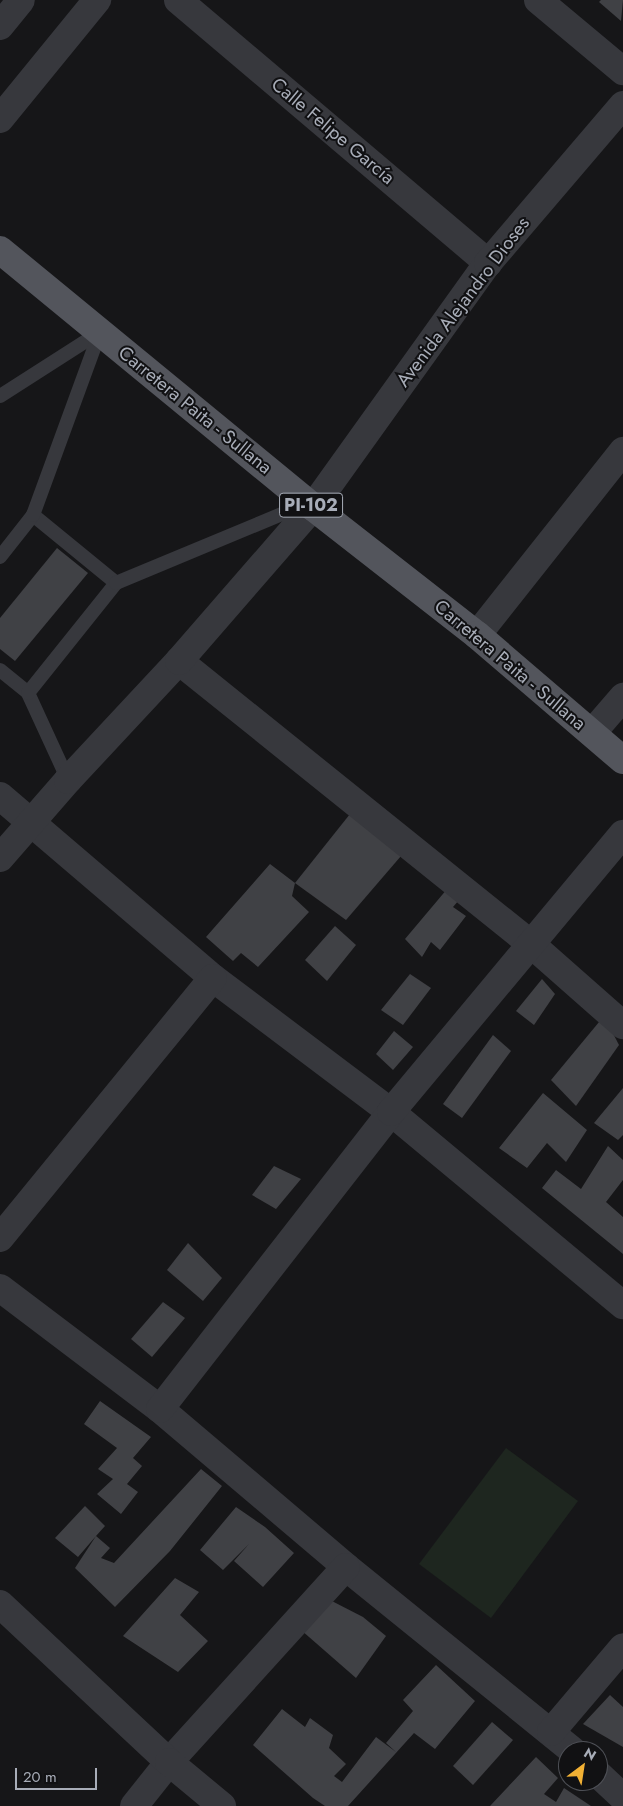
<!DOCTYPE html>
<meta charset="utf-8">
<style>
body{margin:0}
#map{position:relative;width:623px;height:1806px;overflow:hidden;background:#161618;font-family:Jost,sans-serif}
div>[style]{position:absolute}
.green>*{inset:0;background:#1e261f}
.building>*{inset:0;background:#404145}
.service>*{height:14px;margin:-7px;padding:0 7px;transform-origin:7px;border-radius:7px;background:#37383d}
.minor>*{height:28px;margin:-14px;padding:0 14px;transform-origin:14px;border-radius:14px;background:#37383d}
.tertiary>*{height:28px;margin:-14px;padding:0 14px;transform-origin:14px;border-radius:14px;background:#37383d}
.primary>*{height:28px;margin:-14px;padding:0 14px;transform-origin:14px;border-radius:14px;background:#53555c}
span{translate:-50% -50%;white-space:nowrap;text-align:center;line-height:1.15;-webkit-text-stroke:4px #111113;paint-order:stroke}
.shield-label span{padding:1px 4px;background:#111113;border:1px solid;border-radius:4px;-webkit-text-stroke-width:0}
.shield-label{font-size:18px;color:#a8adb8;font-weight:700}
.street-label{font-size:19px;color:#a8adb8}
.north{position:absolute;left:558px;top:1741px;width:50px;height:50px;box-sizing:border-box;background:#111113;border:1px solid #4d4f55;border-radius:50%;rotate:31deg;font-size:14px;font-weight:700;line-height:20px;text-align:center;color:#a8adb8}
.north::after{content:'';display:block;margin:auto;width:18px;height:22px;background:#f2b134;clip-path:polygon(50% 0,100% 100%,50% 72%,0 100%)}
.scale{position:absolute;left:15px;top:1768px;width:82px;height:22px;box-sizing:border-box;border:2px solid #a8adb8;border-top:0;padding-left:6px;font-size:15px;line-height:18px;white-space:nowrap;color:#a8adb8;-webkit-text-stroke:4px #111113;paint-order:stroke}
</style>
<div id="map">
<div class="green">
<div style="clip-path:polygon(506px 1448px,578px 1501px,491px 1618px,419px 1564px)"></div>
</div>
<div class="building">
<div style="clip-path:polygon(601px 0,623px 0,621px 21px,599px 2px)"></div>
<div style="clip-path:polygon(57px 548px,88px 573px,15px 661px,0 649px,0 618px)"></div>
<div style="clip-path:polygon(350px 814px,401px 856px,346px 920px,295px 883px)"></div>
<div style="clip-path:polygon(270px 864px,295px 883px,292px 896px,309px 912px,258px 967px,241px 953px,233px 961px,206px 937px)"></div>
<div style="clip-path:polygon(453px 882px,466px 892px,453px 907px,466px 916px,440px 950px,431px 942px,422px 957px,405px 939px)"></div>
<div style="clip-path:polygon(335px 926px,356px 945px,327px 981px,305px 960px)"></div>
<div style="clip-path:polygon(410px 974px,431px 988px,403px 1025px,381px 1010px)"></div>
<div style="clip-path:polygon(542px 979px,555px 994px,534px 1025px,516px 1011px)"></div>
<div style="clip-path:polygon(604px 1016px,619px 1045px,576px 1106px,551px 1080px)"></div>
<div style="clip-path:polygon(394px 1031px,413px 1047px,393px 1070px,376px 1054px)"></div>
<div style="clip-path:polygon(493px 1035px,511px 1051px,462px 1118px,443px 1104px)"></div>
<div style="clip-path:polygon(623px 1088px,623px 1135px,618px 1140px,594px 1123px)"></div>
<div style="clip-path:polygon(543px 1093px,587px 1130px,566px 1162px,547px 1143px,527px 1168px,499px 1148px)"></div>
<div style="clip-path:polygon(608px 1146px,623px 1160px,623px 1180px,606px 1202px,623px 1217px,623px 1254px,542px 1188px,556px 1170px,581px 1189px)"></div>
<div style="clip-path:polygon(274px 1166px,301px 1179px,276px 1209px,252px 1195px)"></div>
<div style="clip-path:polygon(188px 1243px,222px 1278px,203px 1301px,167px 1270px)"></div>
<div style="clip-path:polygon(163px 1302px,185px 1318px,152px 1357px,131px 1339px)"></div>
<div style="clip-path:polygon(100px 1401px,151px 1437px,133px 1458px,142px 1466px,127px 1484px,138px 1492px,121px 1514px,97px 1494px,113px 1479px,98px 1469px,117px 1448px,84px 1424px)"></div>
<div style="clip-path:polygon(201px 1469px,222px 1486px,170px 1551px,115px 1607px,75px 1568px,96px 1536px,78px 1557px,55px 1538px,85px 1506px,105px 1526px,96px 1536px,110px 1548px,101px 1558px,114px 1563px)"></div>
<div style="clip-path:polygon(236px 1507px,265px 1527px,294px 1553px,263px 1587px,234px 1561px,249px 1544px,223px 1570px,200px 1550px)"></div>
<div style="clip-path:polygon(175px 1578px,199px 1592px,180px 1615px,208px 1641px,178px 1672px,123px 1636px)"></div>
<div style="clip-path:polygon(326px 1598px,363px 1617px,386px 1636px,356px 1678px,301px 1630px)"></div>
<div style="clip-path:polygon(436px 1665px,475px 1701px,435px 1749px,414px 1733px,348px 1806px,325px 1806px,313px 1798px,253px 1745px,282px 1709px,305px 1727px,310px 1718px,333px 1735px,329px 1748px,346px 1764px,334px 1776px,342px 1782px,376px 1737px,396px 1752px,386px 1743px,413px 1711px,403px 1700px)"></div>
<div style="clip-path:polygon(610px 1695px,623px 1707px,623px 1747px,583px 1724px)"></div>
<div style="clip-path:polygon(492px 1722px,513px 1740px,473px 1785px,453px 1766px)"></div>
<div style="clip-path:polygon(536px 1757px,558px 1778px,544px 1794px,556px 1802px,564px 1788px,591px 1806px,490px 1806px)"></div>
</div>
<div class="service">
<div style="left:0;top:396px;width:119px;rotate:-32.6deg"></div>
<div style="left:33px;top:515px;width:107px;rotate:39.3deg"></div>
<div style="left:0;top:557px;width:53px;rotate:-51.8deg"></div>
<div style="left:33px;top:515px;width:195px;rotate:-69.9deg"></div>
<div style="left:0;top:670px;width:36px;rotate:39deg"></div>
<div style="left:28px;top:693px;width:96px;rotate:65.3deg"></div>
<div style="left:28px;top:693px;width:141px;rotate:-51.3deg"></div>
<div style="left:116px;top:583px;width:208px;rotate:-22.6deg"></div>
</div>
<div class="minor">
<div style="left:178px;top:0;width:407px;rotate:40.3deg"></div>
<div style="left:538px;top:0;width:111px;rotate:39.9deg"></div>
<div style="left:0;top:26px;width:33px;rotate:-51deg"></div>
<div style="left:0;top:119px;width:154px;rotate:-50.8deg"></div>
<div style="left:477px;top:635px;width:235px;rotate:-51.6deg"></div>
<div style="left:179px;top:661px;width:452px;rotate:38.8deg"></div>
<div style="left:531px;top:944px;width:123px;rotate:41.4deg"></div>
<div style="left:592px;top:733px;width:48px;rotate:-49.3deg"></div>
<div style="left:0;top:796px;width:280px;rotate:40.5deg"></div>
<div style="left:213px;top:978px;width:223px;rotate:37deg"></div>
<div style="left:391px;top:1112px;width:302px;rotate:39.8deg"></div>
<div style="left:0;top:858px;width:103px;rotate:-48.9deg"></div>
<div style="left:68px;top:780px;width:163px;rotate:-47deg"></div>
<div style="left:179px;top:661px;width:204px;rotate:-49deg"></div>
<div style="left:313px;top:507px;width:300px;rotate:-54.4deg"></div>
<div style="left:488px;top:263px;width:208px;rotate:-49.5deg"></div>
<div style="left:0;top:1238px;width:336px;rotate:-50.7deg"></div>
<div style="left:0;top:1288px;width:201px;rotate:37.1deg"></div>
<div style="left:160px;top:1409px;width:244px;rotate:40.3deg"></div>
<div style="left:346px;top:1567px;width:292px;rotate:39deg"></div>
<div style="left:160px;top:1409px;width:376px;rotate:-52.1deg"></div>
<div style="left:391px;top:1112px;width:362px;rotate:-50.2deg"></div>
<div style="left:551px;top:1732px;width:111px;rotate:-49.7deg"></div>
<div style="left:598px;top:1774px;width:34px;rotate:43deg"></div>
<div style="left:134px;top:1806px;width:56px;rotate:-51.5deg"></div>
<div style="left:169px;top:1762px;width:263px;rotate:-47.8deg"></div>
</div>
<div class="tertiary">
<div style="left:0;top:1604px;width:231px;rotate:43.1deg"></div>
<div style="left:169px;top:1762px;width:69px;rotate:39.7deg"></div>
</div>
<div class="primary">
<div style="left:0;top:250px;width:405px;rotate:39.4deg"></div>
<div style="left:313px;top:507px;width:208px;rotate:38deg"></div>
<div style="left:477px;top:635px;width:192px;rotate:40.6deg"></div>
</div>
<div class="shield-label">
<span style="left:311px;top:505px">PI-102</span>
</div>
<div class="street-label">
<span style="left:333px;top:131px;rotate:40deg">Calle Felipe García</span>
<span style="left:463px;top:302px;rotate:-53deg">Avenida Alejandro Dioses</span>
<span style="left:195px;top:410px;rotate:39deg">Carretera Paita - Sullana</span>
<span style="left:510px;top:665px;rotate:40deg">Carretera Paita - Sullana</span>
</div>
<div class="north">N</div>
<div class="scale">20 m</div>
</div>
